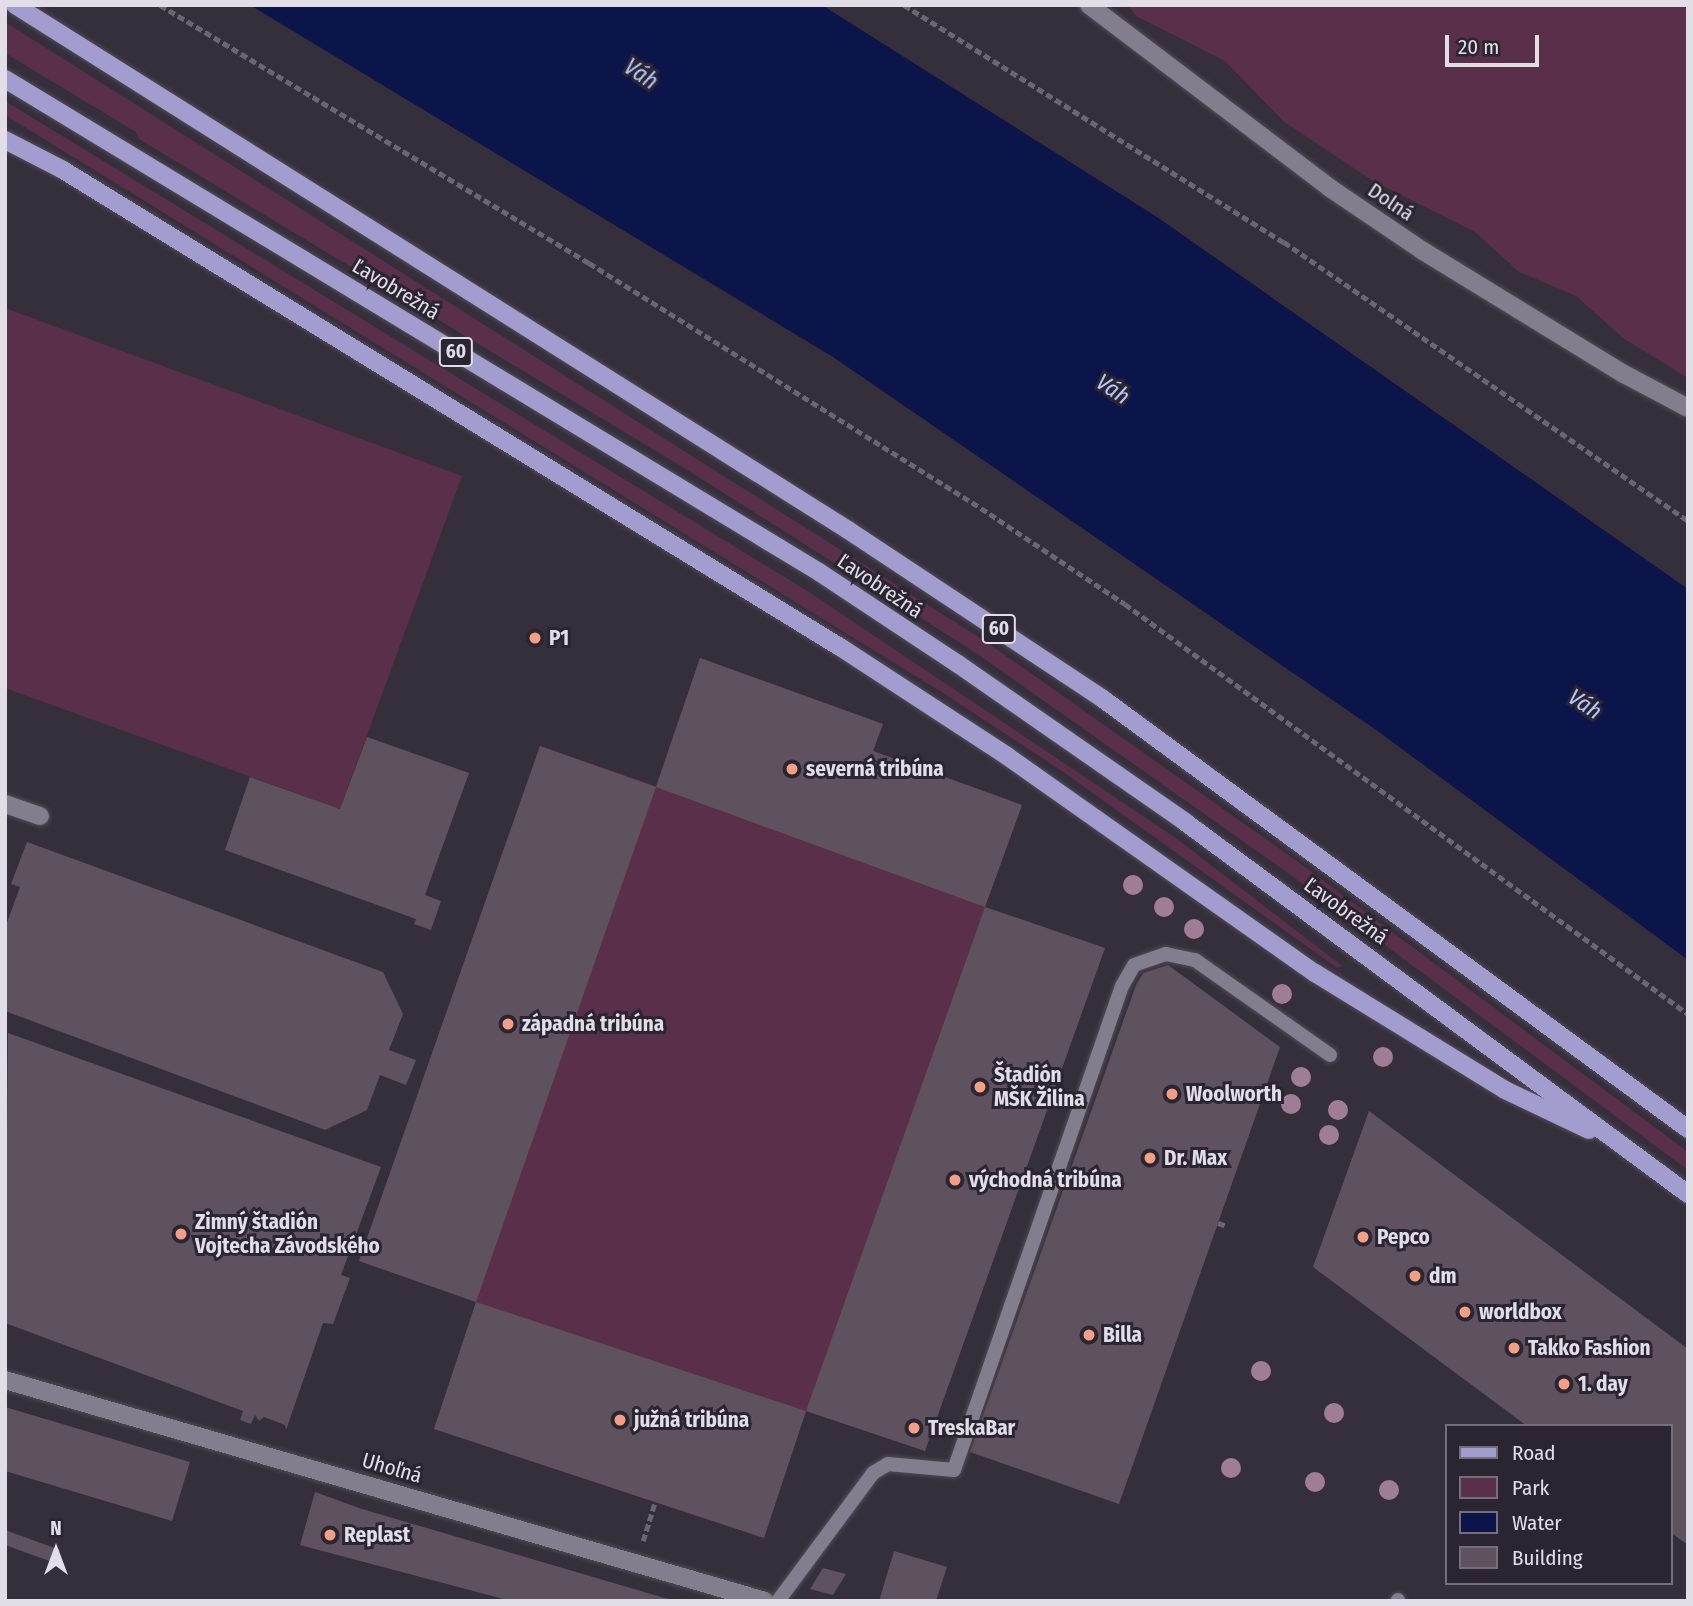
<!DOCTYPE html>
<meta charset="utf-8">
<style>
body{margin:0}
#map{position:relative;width:1693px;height:1606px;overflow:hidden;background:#352f3c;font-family:"Fira Sans Condensed",sans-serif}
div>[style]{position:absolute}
.green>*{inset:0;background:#592f49}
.water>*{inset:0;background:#0c1549}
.building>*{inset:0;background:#5f525f}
.path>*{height:4.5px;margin-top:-2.25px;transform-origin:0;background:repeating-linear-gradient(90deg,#6c6672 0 7px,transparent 0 10.5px)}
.roads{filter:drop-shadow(0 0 2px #504b56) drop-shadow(0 0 2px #504b56)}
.service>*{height:14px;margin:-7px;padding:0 7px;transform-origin:7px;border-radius:7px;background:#847d8d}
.minor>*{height:18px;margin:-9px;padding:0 9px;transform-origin:9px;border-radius:9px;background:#847d8d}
.secondary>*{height:18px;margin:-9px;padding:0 9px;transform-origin:9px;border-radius:9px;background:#847d8d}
.primary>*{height:18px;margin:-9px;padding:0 9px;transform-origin:9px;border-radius:9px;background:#a39cce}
.trees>*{width:20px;height:20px;margin:-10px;border-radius:50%;background:#9f7e95}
.dots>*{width:19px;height:19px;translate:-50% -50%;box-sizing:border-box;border:4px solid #2b2532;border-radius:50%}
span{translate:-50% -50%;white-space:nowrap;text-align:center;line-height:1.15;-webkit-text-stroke:6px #2b2532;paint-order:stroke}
.shield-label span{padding:2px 5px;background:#2b2532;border:2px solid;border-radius:5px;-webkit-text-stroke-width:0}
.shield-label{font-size:19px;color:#e2dee7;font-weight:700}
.street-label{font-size:21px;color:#e2dee7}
.poi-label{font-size:21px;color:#e2dee7;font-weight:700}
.left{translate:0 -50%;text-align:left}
.water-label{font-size:23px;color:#b5c8fc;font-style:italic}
.frame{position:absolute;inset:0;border:7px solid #e2dee7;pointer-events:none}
.legend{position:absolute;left:1445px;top:1424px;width:228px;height:161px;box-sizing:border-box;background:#2b2532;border:2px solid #746f7a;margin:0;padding:9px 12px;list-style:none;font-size:21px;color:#e2dee7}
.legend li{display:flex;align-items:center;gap:14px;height:35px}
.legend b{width:35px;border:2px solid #746f7a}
.north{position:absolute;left:21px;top:1515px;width:70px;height:70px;-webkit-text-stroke:5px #2b2532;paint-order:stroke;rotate:0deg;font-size:19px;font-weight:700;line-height:28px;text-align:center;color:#e2dee7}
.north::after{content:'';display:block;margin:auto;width:24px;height:32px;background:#e2dee7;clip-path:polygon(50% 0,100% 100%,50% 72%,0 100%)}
.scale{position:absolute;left:1445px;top:35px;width:94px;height:32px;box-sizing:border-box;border:4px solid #e2dee7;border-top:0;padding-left:9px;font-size:21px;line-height:24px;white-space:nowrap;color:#e2dee7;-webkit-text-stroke:5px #2b2532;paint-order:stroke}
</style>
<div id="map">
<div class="green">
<div style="clip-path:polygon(1128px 5px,1688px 5px,1688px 378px,1623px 338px,1576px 296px,1519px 272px,1475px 232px,1373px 181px,1283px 121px,1225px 61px,1136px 16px)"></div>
<div style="clip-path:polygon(5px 22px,985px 641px,1297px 861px,1688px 1152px,1688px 1170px,1288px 873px,976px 653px,689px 471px,139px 139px,136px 132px,5px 53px)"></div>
<div style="clip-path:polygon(5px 101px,809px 592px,1177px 839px,1342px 966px,1337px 968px,1062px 771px,943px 693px,5px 115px)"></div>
<div style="clip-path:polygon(5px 308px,462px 476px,340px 809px,5px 688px)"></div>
<div style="clip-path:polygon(700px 658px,883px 724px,873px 751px,1022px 805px,985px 907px,1105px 948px,925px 1451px,806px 1411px,764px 1538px,434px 1429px,476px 1302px,359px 1261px,540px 746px,656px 786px)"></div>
</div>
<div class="water">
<div style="clip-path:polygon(250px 5px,822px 5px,1157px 217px,1688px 589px,1688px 960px,1379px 732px,833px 357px)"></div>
</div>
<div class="building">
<div style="clip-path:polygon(700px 658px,883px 724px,873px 751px,1022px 805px,985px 907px,656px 787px)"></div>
<div style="clip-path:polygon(367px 737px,469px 773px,425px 895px,441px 901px,431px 930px,414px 924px,416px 919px,225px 850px,250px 777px,340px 809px)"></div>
<div style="clip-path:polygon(540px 746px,656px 787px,476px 1302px,359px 1261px)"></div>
<div style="clip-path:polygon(27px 842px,383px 972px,403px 1014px,389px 1050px,416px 1060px,406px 1085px,380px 1075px,367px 1110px,325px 1130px,5px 1011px,5px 928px,20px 887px,11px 884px)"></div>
<div style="clip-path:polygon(985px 907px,1105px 948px,925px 1451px,806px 1411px)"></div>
<div style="clip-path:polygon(1168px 965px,1280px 1047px,1119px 1504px,970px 1452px,1136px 985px,1143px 973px)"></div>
<div style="clip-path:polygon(8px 1033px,381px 1167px,341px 1275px,350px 1278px,333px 1324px,323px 1323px,286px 1430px,285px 1425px,264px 1417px,259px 1421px,255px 1415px,251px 1424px,240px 1420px,243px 1411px,5px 1323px)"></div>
<div style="clip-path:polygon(1369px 1111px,1688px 1349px,1688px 1545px,1670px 1532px,1670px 1426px,1527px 1426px,1313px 1267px)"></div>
<div style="clip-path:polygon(476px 1302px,806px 1411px,764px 1538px,434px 1429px)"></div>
<div style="clip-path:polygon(5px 1407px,190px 1462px,172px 1521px,5px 1471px)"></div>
<div style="clip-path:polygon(315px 1492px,362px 1509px,675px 1601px,511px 1601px,300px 1545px)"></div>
<div style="clip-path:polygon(5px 1530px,60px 1550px,55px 1563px,5px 1545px)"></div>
<div style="clip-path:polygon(894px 1551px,947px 1567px,936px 1601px,879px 1601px)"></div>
<div style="clip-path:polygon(823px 1568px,846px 1574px,833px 1595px,810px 1589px)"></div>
</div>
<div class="path">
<div style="left:160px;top:5px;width:501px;rotate:31.02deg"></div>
<div style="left:589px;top:263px;width:462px;rotate:32deg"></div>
<div style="left:981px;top:508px;width:173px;rotate:33.7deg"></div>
<div style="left:1125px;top:604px;width:696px;rotate:36.06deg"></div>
<div style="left:904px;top:5px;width:448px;rotate:32deg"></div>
<div style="left:1284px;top:242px;width:491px;rotate:34.6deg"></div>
<div style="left:1218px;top:1223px;width:9px;rotate:18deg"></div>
<div style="left:643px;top:1541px;width:41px;rotate:-72.9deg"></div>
</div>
<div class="roads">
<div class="service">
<div style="left:778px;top:1601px;width:159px;rotate:-53.4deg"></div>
<div style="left:873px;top:1473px;width:17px;rotate:-31deg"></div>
<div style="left:888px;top:1464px;width:66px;rotate:5.2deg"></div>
<div style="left:954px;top:1470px;width:512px;rotate:-70.86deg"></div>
<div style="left:1122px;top:986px;width:24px;rotate:-60deg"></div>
<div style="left:1134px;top:965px;width:34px;rotate:-19deg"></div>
<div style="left:1166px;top:954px;width:30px;rotate:12deg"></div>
<div style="left:1195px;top:960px;width:165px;rotate:35.1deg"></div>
<div style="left:1398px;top:1601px;width:1px;rotate:-90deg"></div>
</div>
<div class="minor">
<div style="left:5px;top:804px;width:37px;rotate:19deg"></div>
<div style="left:5px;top:1380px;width:791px;rotate:16.21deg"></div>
</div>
<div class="secondary">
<div style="left:1089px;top:5px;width:303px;rotate:37.2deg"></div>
<div style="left:1330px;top:188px;width:112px;rotate:34.1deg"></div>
<div style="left:1423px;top:251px;width:236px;rotate:31.5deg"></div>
<div style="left:1624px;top:374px;width:72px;rotate:28deg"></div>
</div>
<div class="primary">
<div style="left:15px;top:5px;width:985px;rotate:32.22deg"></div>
<div style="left:848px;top:530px;width:306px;rotate:33.5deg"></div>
<div style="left:1103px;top:699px;width:726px;rotate:36.32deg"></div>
<div style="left:5px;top:79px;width:952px;rotate:31.2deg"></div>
<div style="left:819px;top:572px;width:167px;rotate:33.5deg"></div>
<div style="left:958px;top:664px;width:277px;rotate:34.8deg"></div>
<div style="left:1185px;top:822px;width:626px;rotate:36.49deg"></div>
<div style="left:5px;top:140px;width:65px;rotate:27.3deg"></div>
<div style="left:63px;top:170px;width:912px;rotate:31.55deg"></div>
<div style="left:840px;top:647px;width:199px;rotate:33.1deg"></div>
<div style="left:1007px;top:756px;width:377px;rotate:35.2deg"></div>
<div style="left:1315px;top:973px;width:223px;rotate:31.6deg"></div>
<div style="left:1505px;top:1090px;width:93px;rotate:25.5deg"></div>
</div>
</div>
<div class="trees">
<div style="left:1133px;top:885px"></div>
<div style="left:1164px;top:907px"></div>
<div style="left:1194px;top:929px"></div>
<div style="left:1282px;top:994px"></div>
<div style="left:1383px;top:1057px"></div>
<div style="left:1301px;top:1077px"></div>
<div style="left:1291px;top:1104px"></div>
<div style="left:1338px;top:1110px"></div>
<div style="left:1329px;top:1135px"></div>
<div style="left:1261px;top:1371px"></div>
<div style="left:1334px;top:1413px"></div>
<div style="left:1231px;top:1468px"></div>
<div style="left:1315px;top:1482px"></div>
<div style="left:1389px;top:1490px"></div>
</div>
<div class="dots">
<div style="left:535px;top:638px;background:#f39f83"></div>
<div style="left:792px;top:769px;background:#f39f83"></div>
<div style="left:508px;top:1024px;background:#f39f83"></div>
<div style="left:980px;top:1087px;background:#f39f83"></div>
<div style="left:1172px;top:1094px;background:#f39f83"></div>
<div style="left:1150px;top:1158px;background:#f39f83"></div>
<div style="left:955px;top:1180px;background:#f39f83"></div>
<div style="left:181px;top:1234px;background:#f39f83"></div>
<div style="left:1363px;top:1237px;background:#f39f83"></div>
<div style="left:1415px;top:1276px;background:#f39f83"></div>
<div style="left:1465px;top:1312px;background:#f39f83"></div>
<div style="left:1089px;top:1335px;background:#f39f83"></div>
<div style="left:1514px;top:1348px;background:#f39f83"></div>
<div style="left:1564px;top:1384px;background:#f39f83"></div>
<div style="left:620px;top:1420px;background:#f39f83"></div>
<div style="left:914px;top:1428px;background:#f39f83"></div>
<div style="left:330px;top:1535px;background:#f39f83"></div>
</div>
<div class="shield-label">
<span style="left:456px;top:352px">60</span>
<span style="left:999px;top:629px">60</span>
</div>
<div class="street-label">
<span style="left:1391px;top:202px;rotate:34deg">Dolná</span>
<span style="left:396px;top:289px;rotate:31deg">Ľavobrežná</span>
<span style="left:880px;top:586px;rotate:34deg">Ľavobrežná</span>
<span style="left:1346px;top:911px;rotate:36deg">Ľavobrežná</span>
<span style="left:392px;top:1468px;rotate:16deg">Uhoľná</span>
</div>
<div class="poi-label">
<span class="left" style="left:549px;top:638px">P1</span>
<span class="left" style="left:806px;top:769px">severná tribúna</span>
<span class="left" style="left:522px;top:1024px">západná tribúna</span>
<span class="left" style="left:994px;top:1087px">Štadión<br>MŠK Žilina</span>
<span class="left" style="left:1186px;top:1094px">Woolworth</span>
<span class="left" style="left:1164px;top:1158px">Dr. Max</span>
<span class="left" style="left:969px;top:1180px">východná tribúna</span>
<span class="left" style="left:195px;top:1234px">Zimný štadión<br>Vojtecha Závodského</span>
<span class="left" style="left:1377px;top:1237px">Pepco</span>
<span class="left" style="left:1429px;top:1276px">dm</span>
<span class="left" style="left:1479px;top:1312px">worldbox</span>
<span class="left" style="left:1103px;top:1335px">Billa</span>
<span class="left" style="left:1528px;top:1348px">Takko Fashion</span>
<span class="left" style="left:1578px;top:1384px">1. day</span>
<span class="left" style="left:634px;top:1420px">južná tribúna</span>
<span class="left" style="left:928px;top:1428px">TreskaBar</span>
<span class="left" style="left:344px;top:1535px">Replast</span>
</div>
<div class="water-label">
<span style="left:641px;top:74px;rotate:34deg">Váh</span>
<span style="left:1113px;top:389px;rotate:34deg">Váh</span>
<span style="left:1585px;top:704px;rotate:34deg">Váh</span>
</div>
<div class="frame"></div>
<ul class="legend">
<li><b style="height:9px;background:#a39cce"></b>Road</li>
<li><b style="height:19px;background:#592f49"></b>Park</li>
<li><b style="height:19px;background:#0c1549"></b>Water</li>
<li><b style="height:19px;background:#5f525f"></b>Building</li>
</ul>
<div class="north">N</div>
<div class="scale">20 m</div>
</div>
